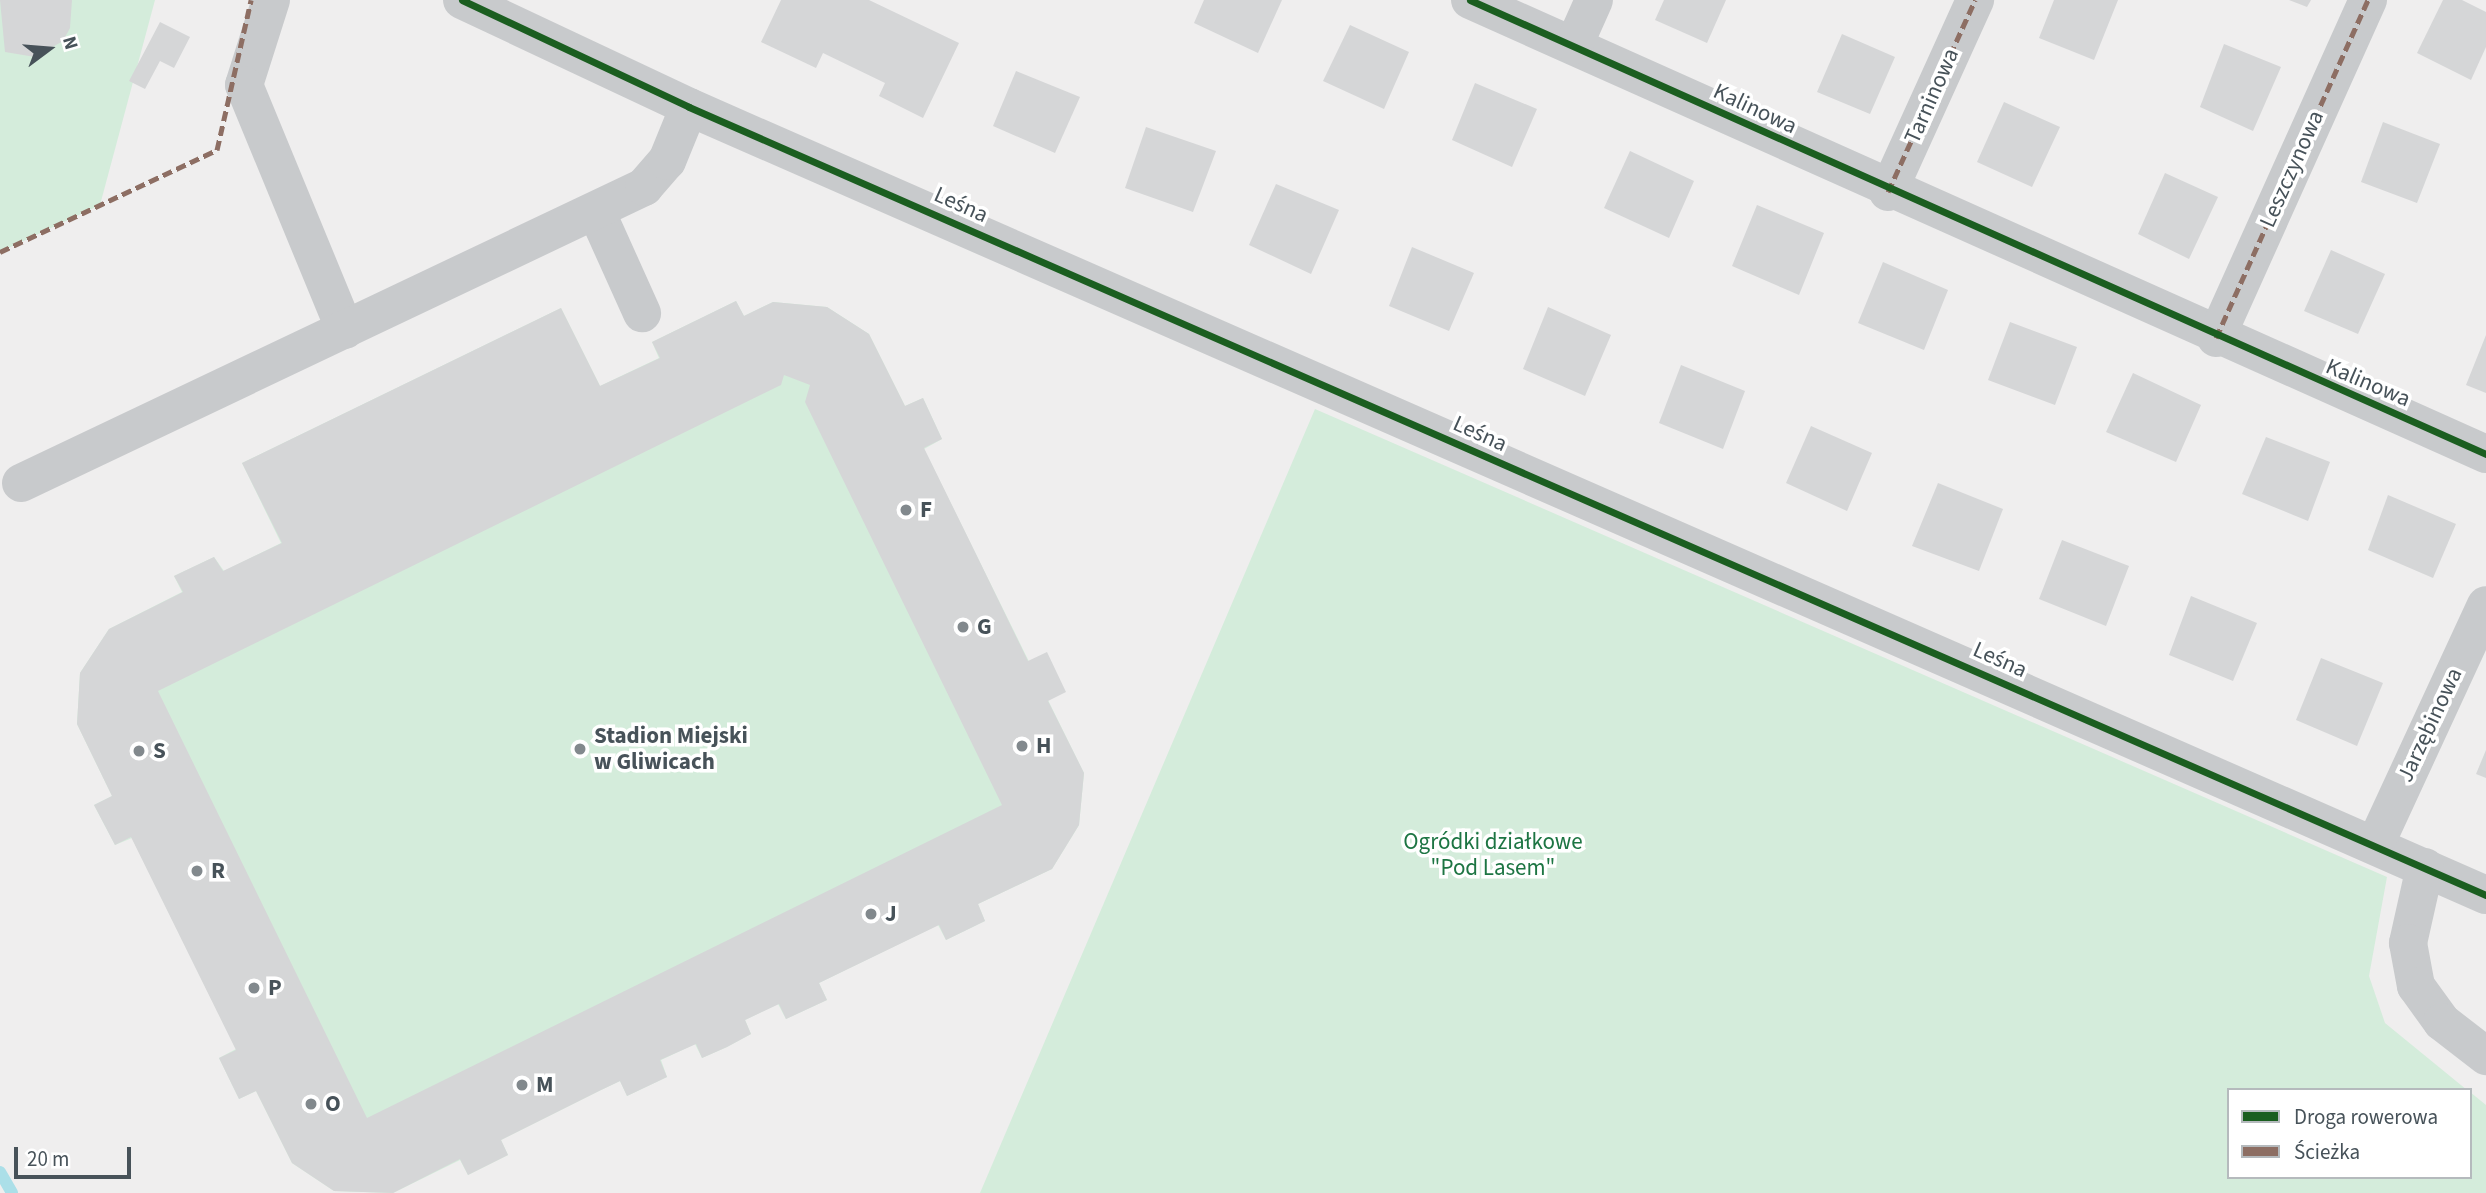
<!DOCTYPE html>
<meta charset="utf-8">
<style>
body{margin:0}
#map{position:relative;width:2486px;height:1193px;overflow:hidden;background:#efeeee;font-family:"Source Sans 3",sans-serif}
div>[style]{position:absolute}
.green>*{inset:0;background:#d4ecdb}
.stream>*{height:12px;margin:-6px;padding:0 6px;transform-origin:6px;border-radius:6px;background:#abdfe8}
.building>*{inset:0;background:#d5d6d7}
.minor>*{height:38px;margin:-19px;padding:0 19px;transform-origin:19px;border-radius:19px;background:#c8cacc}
.quiet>*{height:5px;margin-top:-2.5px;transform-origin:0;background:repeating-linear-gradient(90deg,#8d6e63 0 10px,transparent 0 15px)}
.cycleway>*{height:7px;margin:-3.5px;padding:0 3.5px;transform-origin:3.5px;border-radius:3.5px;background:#1b5e20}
.dots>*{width:19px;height:19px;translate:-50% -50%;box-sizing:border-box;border:4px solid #fff;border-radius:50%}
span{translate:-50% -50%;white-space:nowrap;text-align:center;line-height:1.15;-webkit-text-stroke:7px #fff;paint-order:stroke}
.street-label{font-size:23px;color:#475259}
.poi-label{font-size:23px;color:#475259;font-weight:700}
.left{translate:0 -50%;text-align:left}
.park-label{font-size:23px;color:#1d7543}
.legend{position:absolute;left:2227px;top:1088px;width:245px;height:91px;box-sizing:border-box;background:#fff;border:2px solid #b5babd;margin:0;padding:9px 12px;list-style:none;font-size:21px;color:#475259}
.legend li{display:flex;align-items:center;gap:14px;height:35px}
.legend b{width:35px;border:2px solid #b5babd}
.north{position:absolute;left:14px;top:14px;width:70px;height:70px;-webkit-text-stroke:5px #fff;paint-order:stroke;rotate:74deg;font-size:19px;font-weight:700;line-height:28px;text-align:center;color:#475259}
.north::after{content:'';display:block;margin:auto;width:24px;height:32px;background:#475259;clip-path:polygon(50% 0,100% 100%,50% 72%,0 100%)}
.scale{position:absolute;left:14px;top:1147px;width:117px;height:32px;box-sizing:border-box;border:4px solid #475259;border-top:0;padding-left:9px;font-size:21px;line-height:24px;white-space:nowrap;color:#475259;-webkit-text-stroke:5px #fff;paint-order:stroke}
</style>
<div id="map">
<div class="green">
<div style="clip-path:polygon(0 0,155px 0,100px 205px,0 252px)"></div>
<div style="clip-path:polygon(736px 301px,744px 316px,773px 302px,827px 307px,869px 334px,905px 406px,923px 398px,942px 439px,924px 449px,1084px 773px,1079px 825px,1052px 869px,978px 904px,985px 921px,946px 940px,938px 925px,819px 983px,827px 1000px,786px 1019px,778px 1004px,745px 1020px,751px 1034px,727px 1047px,702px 1058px,695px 1044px,661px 1060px,667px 1077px,627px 1096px,620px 1081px,599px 1091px,501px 1140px,508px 1155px,468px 1175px,460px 1160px,393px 1193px,334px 1191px,292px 1163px,256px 1091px,239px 1099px,219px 1058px,236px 1049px,132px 838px,115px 845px,94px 805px,112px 796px,77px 724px,80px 673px,109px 629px,182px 592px,174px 576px,214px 557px,224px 571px,281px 543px,242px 463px,561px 308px,600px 386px,659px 358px,652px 342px)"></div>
<div style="clip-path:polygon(1315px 409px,2387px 877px,2369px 976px,2385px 1023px,2467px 1090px,2229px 1090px,2229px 1177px,2470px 1177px,2470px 1092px,2486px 1105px,2486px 1193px,980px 1193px)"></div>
</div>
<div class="stream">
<div style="left:0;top:1172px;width:24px;rotate:60deg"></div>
</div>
<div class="building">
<div style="clip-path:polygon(0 0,72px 0,70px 28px,63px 41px,35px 57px,5px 52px)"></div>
<div style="clip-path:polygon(781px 0,869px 0,959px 43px,923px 118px,879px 96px,885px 83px,823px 53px,816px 68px,761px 42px)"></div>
<div style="clip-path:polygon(1204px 0,1282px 0,1258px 53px,1194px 23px)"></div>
<div style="clip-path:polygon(1664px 0,1726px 0,1707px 43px,1655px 20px)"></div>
<div style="clip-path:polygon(2054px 0,2118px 0,2094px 60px,2039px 38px)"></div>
<div style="clip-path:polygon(2289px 0,2311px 0,2307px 7px)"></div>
<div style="clip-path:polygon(2443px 0,2462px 0,2486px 12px,2486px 47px,2471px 80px,2417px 53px)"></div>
<div style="clip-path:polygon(160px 22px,190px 37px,174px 68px,160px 61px,145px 89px,129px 81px)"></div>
<div style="clip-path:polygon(1350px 25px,1409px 52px,1384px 109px,1323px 81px)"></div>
<div style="clip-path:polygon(1842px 34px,1895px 57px,1870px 114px,1817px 92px)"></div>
<div style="clip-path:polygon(2224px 44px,2281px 67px,2253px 131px,2200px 107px)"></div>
<div style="clip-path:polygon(1016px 71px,1080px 97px,1055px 153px,993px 126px)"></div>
<div style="clip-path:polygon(1475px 83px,1537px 109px,1512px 167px,1452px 140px)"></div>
<div style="clip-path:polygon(2004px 102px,2060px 127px,2032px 187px,1977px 162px)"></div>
<div style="clip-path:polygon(2383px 122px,2440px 144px,2417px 203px,2361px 182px)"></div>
<div style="clip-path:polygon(1146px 127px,1216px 151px,1193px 212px,1125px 188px)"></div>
<div style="clip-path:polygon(1630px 151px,1694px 181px,1669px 238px,1604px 208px)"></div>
<div style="clip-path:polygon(2165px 173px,2218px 197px,2189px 259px,2138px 234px)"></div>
<div style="clip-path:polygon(1276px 184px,1339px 210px,1311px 274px,1249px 245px)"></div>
<div style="clip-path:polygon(1757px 205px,1824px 233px,1799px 295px,1732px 266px)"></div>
<div style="clip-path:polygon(1412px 247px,1474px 273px,1449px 331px,1389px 306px)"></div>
<div style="clip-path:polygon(2331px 250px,2385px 274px,2358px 334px,2304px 311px)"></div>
<div style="clip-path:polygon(1883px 262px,1948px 290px,1924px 350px,1858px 323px)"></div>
<div style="clip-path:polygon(evenodd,736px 301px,744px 316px,773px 302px,827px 307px,869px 334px,905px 406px,923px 398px,942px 439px,924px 448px,976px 554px,1028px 661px,1047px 652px,1066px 692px,1048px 701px,1084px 773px,1079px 825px,1052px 869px,978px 904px,985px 921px,946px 940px,939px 925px,819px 983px,827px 1000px,786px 1019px,779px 1004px,745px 1020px,751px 1034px,727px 1047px,702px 1058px,696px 1044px,660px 1060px,667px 1077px,627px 1096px,620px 1081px,599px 1091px,501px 1140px,508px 1155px,468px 1175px,460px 1159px,393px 1193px,334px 1191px,292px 1163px,256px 1091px,239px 1099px,219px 1058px,236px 1050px,131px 837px,115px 845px,94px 805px,112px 796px,77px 724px,80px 673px,109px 629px,183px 592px,174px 576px,214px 557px,223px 571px,282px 543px,242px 463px,561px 308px,600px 386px,660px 358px,652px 342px,736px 301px,784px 375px,810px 385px,805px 402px,1002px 805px,367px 1118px,158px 691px,781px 385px,784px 375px)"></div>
<div style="clip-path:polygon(1548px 307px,1611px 335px,1585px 396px,1523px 369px)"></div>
<div style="clip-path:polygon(2010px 322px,2077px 347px,2055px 405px,1988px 380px)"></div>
<div style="clip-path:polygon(2486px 335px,2486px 393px,2466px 385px)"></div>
<div style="clip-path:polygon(1681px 365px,1745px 391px,1723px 449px,1659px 423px)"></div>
<div style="clip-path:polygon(2133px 373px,2201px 405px,2176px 462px,2106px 432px)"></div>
<div style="clip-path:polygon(1811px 426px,1872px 453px,1847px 511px,1786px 483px)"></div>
<div style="clip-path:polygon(2266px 437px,2330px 462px,2308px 521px,2242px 494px)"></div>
<div style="clip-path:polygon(1938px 483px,2003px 509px,1979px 571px,1912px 546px)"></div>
<div style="clip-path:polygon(2388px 495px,2456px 524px,2433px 578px,2368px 550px)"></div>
<div style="clip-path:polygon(2062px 540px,2129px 566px,2106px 626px,2039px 599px)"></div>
<div style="clip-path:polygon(2191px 596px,2257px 623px,2233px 681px,2169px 655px)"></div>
<div style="clip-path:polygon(2321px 658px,2383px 683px,2357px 746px,2296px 720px)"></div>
<div style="clip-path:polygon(2486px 750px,2486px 778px,2476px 774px)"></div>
</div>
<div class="minor">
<div style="left:271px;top:0;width:89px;rotate:107.6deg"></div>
<div style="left:244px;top:85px;width:265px;rotate:67.6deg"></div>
<div style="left:462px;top:0;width:251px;rotate:25.2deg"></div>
<div style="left:689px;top:107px;width:1962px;rotate:23.68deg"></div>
<div style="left:1470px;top:0;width:1113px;rotate:24.08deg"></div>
<div style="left:1574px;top:45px;width:49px;rotate:-66deg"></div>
<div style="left:1888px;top:192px;width:211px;rotate:-65.6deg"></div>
<div style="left:597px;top:213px;width:110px;rotate:65.8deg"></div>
<div style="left:2216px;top:338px;width:371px;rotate:-65.8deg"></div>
<div style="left:21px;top:483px;width:690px;rotate:-25.41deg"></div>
<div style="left:644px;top:187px;width:35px;rotate:-49deg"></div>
<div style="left:667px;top:161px;width:58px;rotate:-67.8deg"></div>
<div style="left:2375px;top:845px;width:264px;rotate:-65.2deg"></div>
<div style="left:2425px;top:867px;width:78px;rotate:102.6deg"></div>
<div style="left:2408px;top:943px;width:44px;rotate:79.5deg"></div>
<div style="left:2416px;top:986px;width:44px;rotate:54.2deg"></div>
<div style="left:2442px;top:1022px;width:56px;rotate:37.7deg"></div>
</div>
<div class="quiet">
<div style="left:1888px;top:192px;width:211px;rotate:-65.6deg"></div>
<div style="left:0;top:252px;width:240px;rotate:-25.2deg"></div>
<div style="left:217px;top:150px;width:154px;rotate:-77.2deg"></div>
<div style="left:2216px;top:338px;width:371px;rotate:-65.8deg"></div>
</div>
<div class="cycleway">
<div style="left:462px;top:0;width:251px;rotate:25.2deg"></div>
<div style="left:689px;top:107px;width:1962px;rotate:23.68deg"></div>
<div style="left:1470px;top:0;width:1113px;rotate:24.08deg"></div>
</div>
<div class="dots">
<div style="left:906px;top:510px;background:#82898d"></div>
<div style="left:963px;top:627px;background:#82898d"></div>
<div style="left:1022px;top:746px;background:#82898d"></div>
<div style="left:580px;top:749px;background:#82898d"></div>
<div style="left:139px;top:751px;background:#82898d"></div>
<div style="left:197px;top:871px;background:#82898d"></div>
<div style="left:871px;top:914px;background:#82898d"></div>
<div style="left:254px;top:988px;background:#82898d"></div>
<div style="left:522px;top:1085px;background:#82898d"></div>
<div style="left:311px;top:1104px;background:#82898d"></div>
</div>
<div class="street-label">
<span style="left:1932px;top:96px;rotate:-66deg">Tarninowa</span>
<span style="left:1755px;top:109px;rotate:25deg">Kalinowa</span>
<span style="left:2292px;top:169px;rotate:-66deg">Leszczynowa</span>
<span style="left:961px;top:205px;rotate:24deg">Leśna</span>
<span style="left:2368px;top:383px;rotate:23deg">Kalinowa</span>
<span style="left:1480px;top:434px;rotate:24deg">Leśna</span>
<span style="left:2000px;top:660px;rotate:24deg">Leśna</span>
<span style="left:2430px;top:725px;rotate:-65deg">Jarzębinowa</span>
</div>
<div class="poi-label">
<span class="left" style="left:920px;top:510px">F</span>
<span class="left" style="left:977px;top:627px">G</span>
<span class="left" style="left:594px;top:749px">Stadion Miejski<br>w Gliwicach</span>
<span class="left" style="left:1036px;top:746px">H</span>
<span class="left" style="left:153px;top:751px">S</span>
<span class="left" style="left:211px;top:871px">R</span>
<span class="left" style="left:885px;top:914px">J</span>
<span class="left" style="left:268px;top:988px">P</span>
<span class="left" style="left:536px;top:1085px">M</span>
<span class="left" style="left:325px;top:1104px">O</span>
</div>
<div class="park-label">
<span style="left:1493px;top:855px">Ogródki działkowe<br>"Pod Lasem"</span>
</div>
<ul class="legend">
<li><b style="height:9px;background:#1b5e20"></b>Droga rowerowa</li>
<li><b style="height:9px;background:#8d6e63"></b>Ścieżka</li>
</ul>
<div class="north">N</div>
<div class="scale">20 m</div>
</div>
